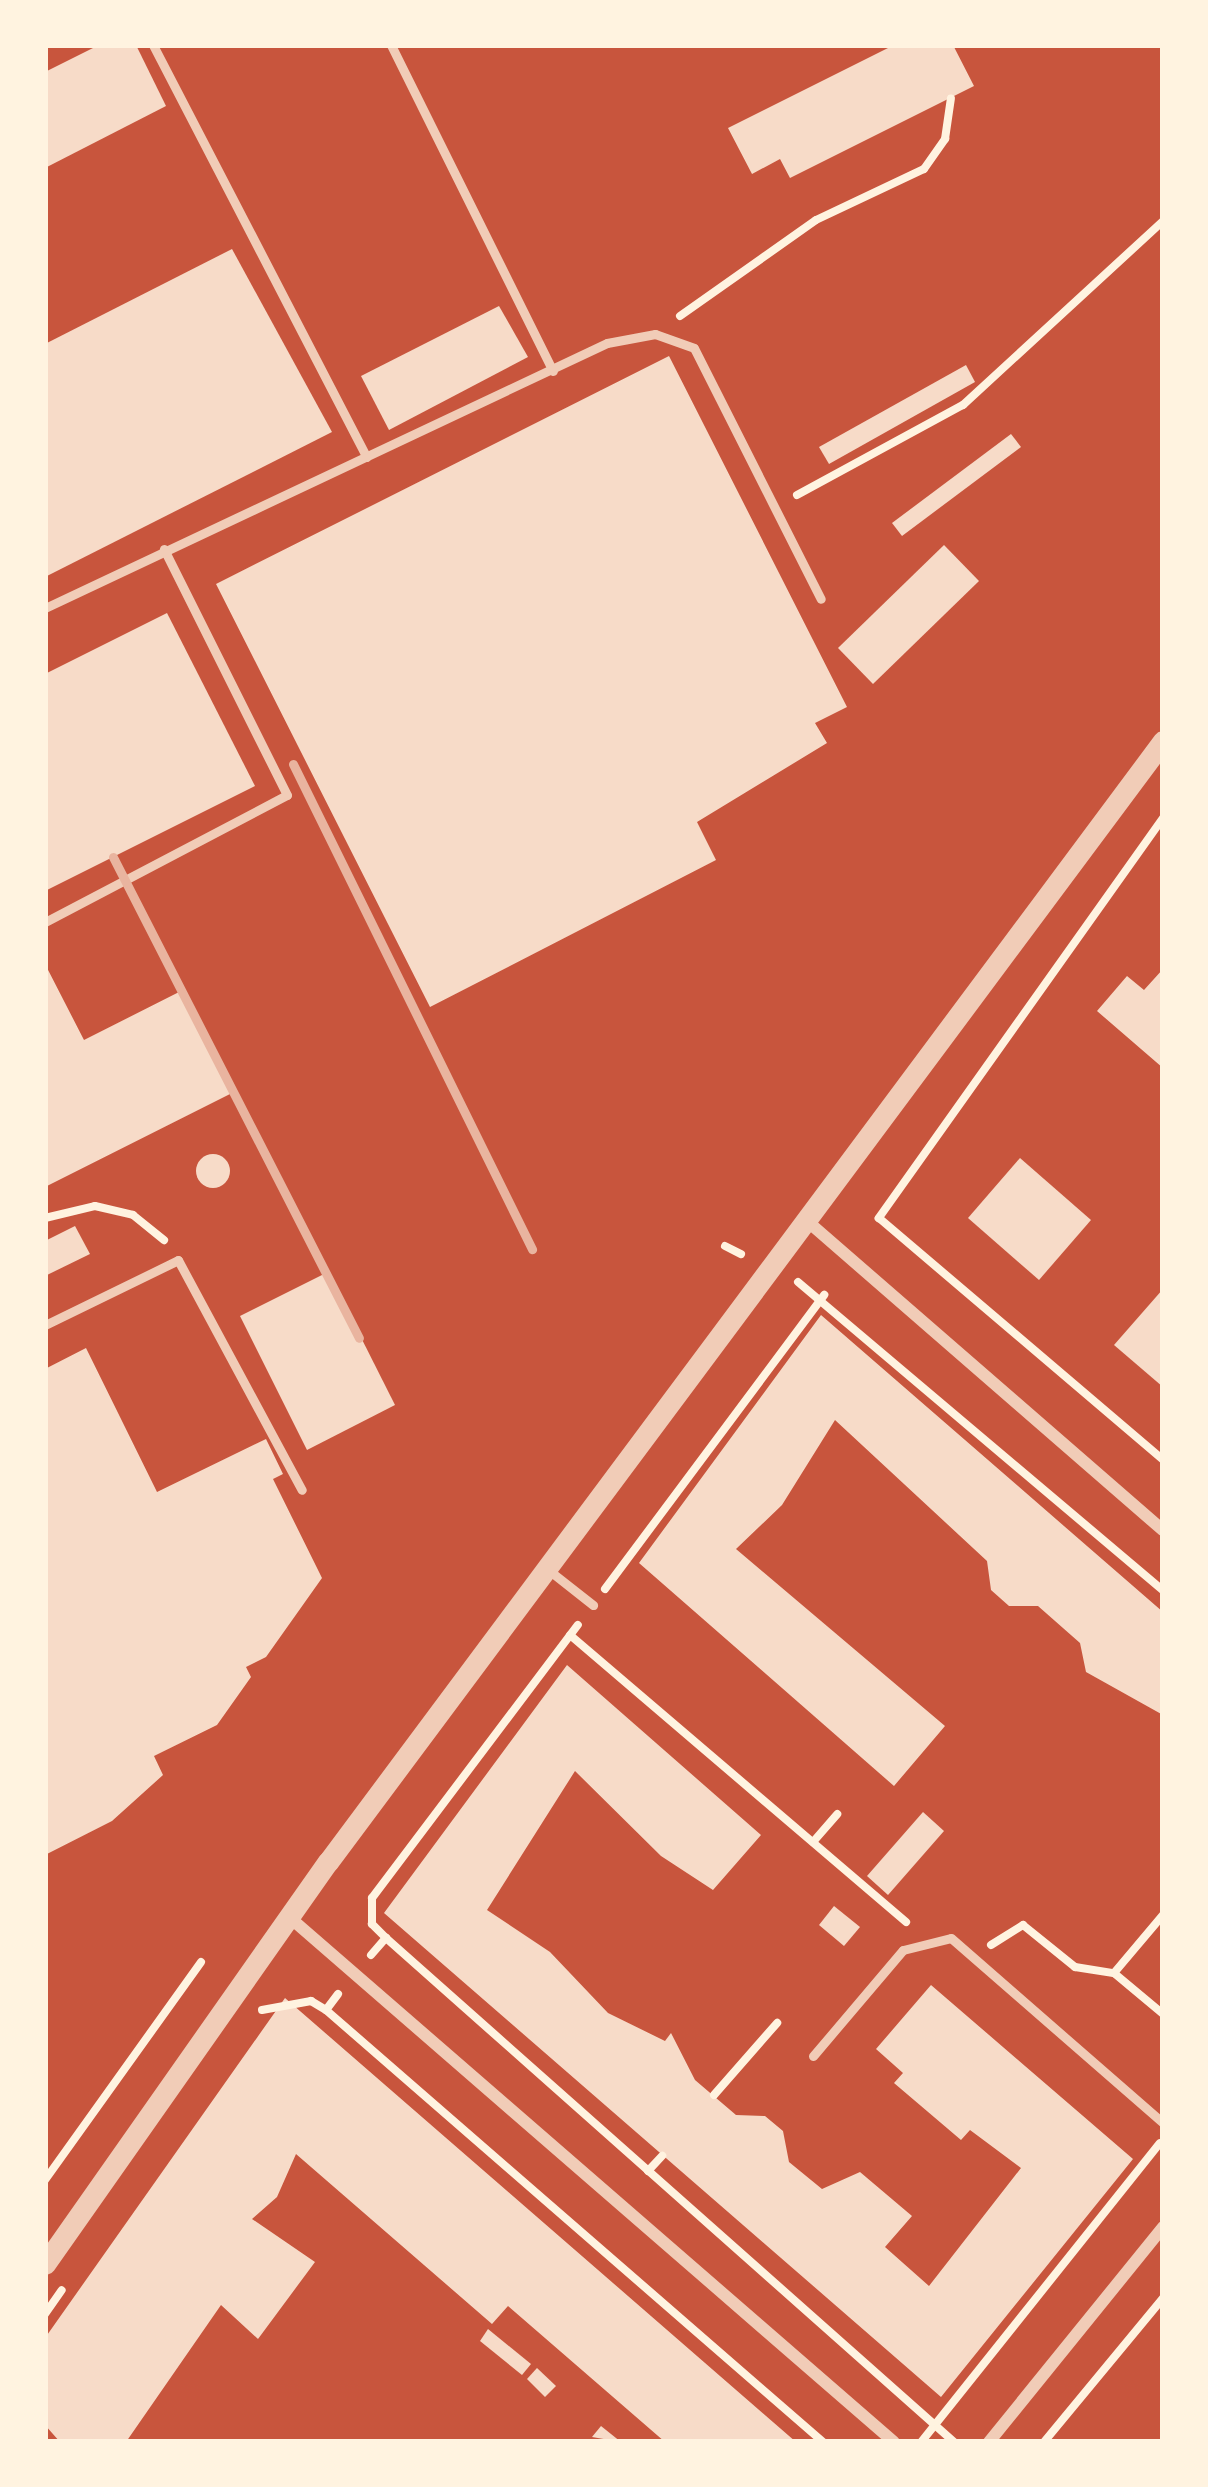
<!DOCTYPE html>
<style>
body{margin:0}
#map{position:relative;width:1208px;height:2487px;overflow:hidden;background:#c8553d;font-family:"Fira Sans",sans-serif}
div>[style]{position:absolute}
.building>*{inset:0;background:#f7dbc8}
.round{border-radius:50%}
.path>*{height:8px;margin:-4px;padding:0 4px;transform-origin:4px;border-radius:4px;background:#fff3e0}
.service>*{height:9px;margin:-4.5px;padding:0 4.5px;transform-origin:4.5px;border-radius:4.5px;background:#f1ccb7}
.minor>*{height:12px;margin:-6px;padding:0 6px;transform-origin:6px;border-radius:6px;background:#f1ccb7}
.tertiary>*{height:21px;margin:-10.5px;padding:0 10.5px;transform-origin:10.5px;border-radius:10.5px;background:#f1ccb7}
.rail>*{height:9px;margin:-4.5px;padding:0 4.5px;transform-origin:4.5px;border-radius:4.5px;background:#e9b49f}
span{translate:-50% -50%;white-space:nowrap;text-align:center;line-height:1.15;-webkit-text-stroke:9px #fff3e0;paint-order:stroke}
.frame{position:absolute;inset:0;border:48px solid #fff3e0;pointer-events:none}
</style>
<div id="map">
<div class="building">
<div style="clip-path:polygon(99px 45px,136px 45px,166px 106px,45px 168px,45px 72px)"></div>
<div style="clip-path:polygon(894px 45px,953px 45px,974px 86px,790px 178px,780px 159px,752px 174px,728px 128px)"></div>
<div style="clip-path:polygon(232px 249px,332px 432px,45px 577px,45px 344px)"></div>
<div style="clip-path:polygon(499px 306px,528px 357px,389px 430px,361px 376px)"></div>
<div style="clip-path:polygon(669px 356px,847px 707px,815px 723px,827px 743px,697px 822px,716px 860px,430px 1007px,216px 584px)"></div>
<div style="clip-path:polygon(966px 365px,975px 382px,829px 464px,819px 447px)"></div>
<div style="clip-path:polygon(1011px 434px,1021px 447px,902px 536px,892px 523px)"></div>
<div style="clip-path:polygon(944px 545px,979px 581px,873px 684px,838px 648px)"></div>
<div style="clip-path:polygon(167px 613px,255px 786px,45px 891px,45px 674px)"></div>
<div style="clip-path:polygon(45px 964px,84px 1040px,185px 989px,236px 1091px,45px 1187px)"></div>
<div style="clip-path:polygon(1163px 969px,1163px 1068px,1097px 1011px,1127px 976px,1144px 990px)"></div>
<div class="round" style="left:196px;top:1154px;width:34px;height:34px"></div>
<div style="clip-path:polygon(1020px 1158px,1091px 1220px,1039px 1280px,968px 1218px)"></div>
<div style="clip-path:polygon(75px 1226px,90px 1254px,45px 1276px,45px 1241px)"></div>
<div style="clip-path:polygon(328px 1272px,395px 1405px,307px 1450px,240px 1316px)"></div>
<div style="clip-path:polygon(1163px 1289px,1163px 1387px,1114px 1345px)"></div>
<div style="clip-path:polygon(821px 1315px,1163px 1612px,1163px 1715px,1086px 1672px,1080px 1643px,1038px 1606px,1009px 1606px,991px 1590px,987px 1561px,835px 1420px,782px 1505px,736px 1549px,945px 1726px,894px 1786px,639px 1563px)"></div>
<div style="clip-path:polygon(86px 1348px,157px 1492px,266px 1439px,283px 1474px,273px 1479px,322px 1578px,266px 1657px,246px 1667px,251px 1677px,217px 1725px,154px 1756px,163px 1775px,112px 1821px,45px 1855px,45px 1369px)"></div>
<div style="clip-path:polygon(567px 1665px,761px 1835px,713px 1890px,661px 1856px,575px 1771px,487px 1910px,550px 1952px,608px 2013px,665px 2041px,671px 2033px,695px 2080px,736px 2115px,765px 2116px,783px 2131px,789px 2162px,822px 2189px,860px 2172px,912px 2216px,885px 2247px,929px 2286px,1021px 2168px,970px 2130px,961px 2140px,894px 2083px,903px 2073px,876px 2049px,931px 1985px,1133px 2159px,941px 2397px,384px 1913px)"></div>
<div style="clip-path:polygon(923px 1812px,944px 1831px,888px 1895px,867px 1876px)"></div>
<div style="clip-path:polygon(834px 1906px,860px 1927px,844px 1946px,819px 1925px)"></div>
<div style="clip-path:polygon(285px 1998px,796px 2442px,665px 2442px,508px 2306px,492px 2324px,296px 2154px,277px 2197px,252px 2219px,315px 2262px,258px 2339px,221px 2305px,126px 2442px,60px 2442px,45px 2425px,45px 2338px)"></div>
<div style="clip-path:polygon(488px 2329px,531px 2364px,522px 2375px,480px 2341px)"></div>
<div style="clip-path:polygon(537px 2368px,556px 2386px,545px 2397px,527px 2379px)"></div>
<div style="clip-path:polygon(601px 2426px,621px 2442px,592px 2437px)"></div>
</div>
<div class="path">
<div style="left:680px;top:316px;width:166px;rotate:-35.2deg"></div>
<div style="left:816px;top:220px;width:119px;rotate:-25.3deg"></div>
<div style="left:924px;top:169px;width:37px;rotate:-55deg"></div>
<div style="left:945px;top:139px;width:41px;rotate:-81.7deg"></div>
<div style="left:797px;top:495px;width:189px;rotate:-28.5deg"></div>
<div style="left:963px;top:405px;width:272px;rotate:-42.6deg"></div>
<div style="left:1163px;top:818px;width:491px;rotate:125.4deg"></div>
<div style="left:879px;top:1218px;width:373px;rotate:40.4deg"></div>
<div style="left:45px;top:1218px;width:51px;rotate:-13.5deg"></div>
<div style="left:95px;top:1206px;width:39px;rotate:13deg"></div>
<div style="left:133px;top:1215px;width:40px;rotate:39deg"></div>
<div style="left:725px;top:1246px;width:18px;rotate:27deg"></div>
<div style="left:798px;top:1282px;width:478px;rotate:40.2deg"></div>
<div style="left:605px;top:1589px;width:367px;rotate:-53.3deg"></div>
<div style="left:570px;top:1635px;width:442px;rotate:40.5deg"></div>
<div style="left:813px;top:1842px;width:37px;rotate:-49deg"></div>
<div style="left:386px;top:1938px;width:759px;rotate:41.58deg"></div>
<div style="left:991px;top:1945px;width:38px;rotate:-32deg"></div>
<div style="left:1023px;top:1925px;width:67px;rotate:38.9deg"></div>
<div style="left:1075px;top:1967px;width:39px;rotate:9deg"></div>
<div style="left:1114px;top:1973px;width:76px;rotate:-49.8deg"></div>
<div style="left:371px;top:1955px;width:23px;rotate:-49deg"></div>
<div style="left:386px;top:1938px;width:20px;rotate:-135deg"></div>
<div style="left:372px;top:1924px;width:26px;rotate:-90deg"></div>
<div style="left:372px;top:1898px;width:342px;rotate:-53deg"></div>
<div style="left:1114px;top:1973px;width:64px;rotate:39.9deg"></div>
<div style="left:262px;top:2010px;width:50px;rotate:-10.4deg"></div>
<div style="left:311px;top:2001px;width:17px;rotate:31deg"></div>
<div style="left:326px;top:2010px;width:20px;rotate:-53deg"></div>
<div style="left:326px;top:2010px;width:659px;rotate:41deg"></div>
<div style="left:714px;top:2095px;width:96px;rotate:-48.8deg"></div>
<div style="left:648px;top:2171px;width:21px;rotate:-47deg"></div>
<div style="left:45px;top:2180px;width:268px;rotate:-54.4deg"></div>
<div style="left:45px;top:2314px;width:29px;rotate:-55deg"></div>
<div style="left:922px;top:2441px;width:381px;rotate:-51.4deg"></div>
<div style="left:1044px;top:2442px;width:187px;rotate:-50.4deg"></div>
</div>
<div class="service">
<div style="left:153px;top:45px;width:464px;rotate:62.6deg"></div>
<div style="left:391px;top:45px;width:364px;rotate:63.6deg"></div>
<div style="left:45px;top:608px;width:621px;rotate:-25.25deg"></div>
<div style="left:607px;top:343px;width:49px;rotate:-10.6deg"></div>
<div style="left:655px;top:334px;width:41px;rotate:19.7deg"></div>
<div style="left:694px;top:348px;width:281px;rotate:63.2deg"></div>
<div style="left:45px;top:922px;width:273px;rotate:-27.7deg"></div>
<div style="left:287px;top:795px;width:275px;rotate:-116.6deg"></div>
<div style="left:45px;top:1325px;width:148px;rotate:-26deg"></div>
<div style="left:178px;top:1260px;width:261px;rotate:61.7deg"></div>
<div style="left:546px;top:1568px;width:60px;rotate:38.2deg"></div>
<div style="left:813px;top:2056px;width:139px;rotate:-49.7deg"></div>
<div style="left:903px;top:1950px;width:49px;rotate:-14deg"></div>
<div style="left:951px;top:1938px;width:281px;rotate:41.1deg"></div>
</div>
<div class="minor">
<div style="left:806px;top:1220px;width:473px;rotate:41deg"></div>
<div style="left:288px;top:1916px;width:802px;rotate:40.96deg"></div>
<div style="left:989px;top:2442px;width:277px;rotate:-51deg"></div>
</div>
<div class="tertiary">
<div style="left:45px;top:2264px;width:492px;rotate:-54.9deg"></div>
<div style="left:328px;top:1862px;width:1398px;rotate:-53.32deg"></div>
</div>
<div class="rail">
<div style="left:293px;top:764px;width:541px;rotate:63.77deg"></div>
<div style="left:113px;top:857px;width:540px;rotate:62.91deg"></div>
</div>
<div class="frame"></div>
</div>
